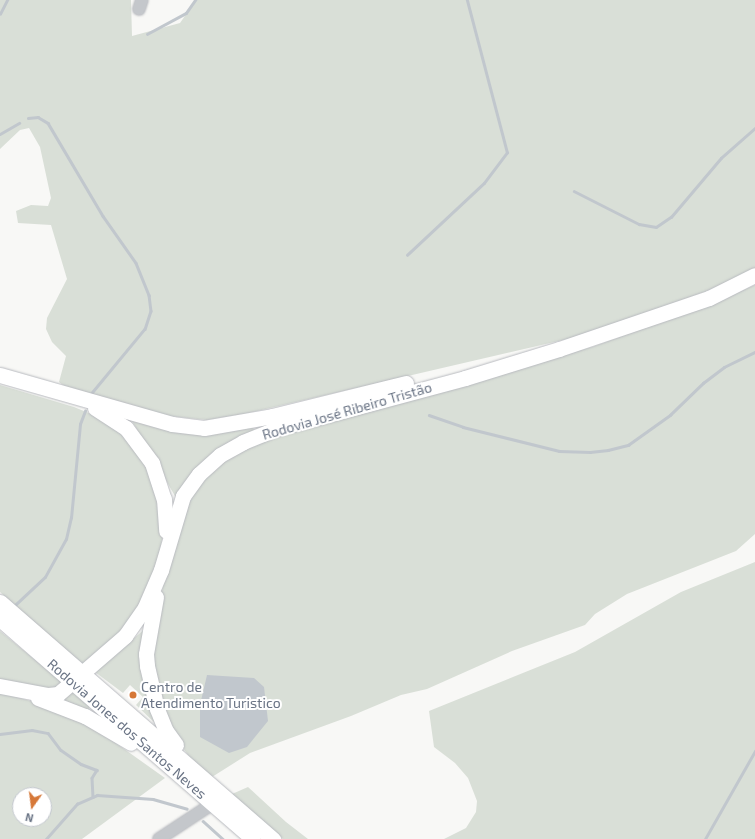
<!DOCTYPE html>
<meta charset="utf-8">
<style>
body{margin:0}
#map{position:relative;width:755px;height:839px;overflow:hidden;background:#f8f8f6;font-family:"Exo 2",sans-serif}
div>[style]{position:absolute}
.green>*{inset:0;background:#d9dfd7}
.water>*{inset:0;background:#c1c7cd}
.stream>*{height:2.5px;margin:-1.25px;padding:0 1.25px;transform-origin:1.25px;border-radius:1.25px;background:#c1c7cd}
.roads{filter:drop-shadow(0 0 1px #b8babf) drop-shadow(0 0 1px #b8babf)}
.minor>*{height:12px;margin:-6px;padding:0 6px;transform-origin:6px;border-radius:6px;background:#c4c7cb}
.major>*{height:15px;margin:-7.5px;padding:0 7.5px;transform-origin:7.5px;border-radius:7.5px;background:#fff}
.dots>*{width:11px;height:11px;translate:-50% -50%;box-sizing:border-box;border:2px solid #fff;border-radius:50%}
span{translate:-50% -50%;white-space:nowrap;text-align:center;line-height:1.15;-webkit-text-stroke:4px #fff;paint-order:stroke}
.street-label{font-size:14px;color:#6a7485}
.poi-label{font-size:14px;color:#6a7485}
.left{translate:0 -50%;text-align:left}
.north{position:absolute;left:12px;top:787px;width:40px;height:40px;box-sizing:border-box;background:#fff;border:1px solid #c3c7ce;border-radius:50%;rotate:194deg;font-size:11px;font-weight:700;line-height:16px;text-align:center;color:#6a7485}
.north::after{content:'';display:block;margin:auto;width:14px;height:18px;background:#d67838;clip-path:polygon(50% 0,100% 100%,50% 72%,0 100%)}
</style>
<div id="map">
<div class="green">
<div style="clip-path:polygon(0 0,131px 0,132px 36px,180px 23px,196px 0,755px 0,755px 271px,737px 280px,589px 334px,244px 414px,207px 420px,169px 416px,68px 389px,59px 382px,66px 356px,52px 342px,46px 329px,47px 318px,67px 279px,51px 225px,18px 223px,16px 211px,31px 205px,48px 206px,51px 198px,40px 147px,29px 128px,20px 130px,0 149px)"></div>
<div style="clip-path:polygon(755px 285px,755px 534px,736px 551px,627px 594px,595px 614px,585px 625px,512px 651px,427px 689px,401px 695px,351px 716px,250px 753px,212px 777px,195px 765px,174px 735px,157px 701px,152px 639px,172px 543px,187px 497px,213px 464px,252px 442px,592px 347px,705px 306px)"></div>
<div style="clip-path:polygon(0 385px,74px 407px,96px 416px,123px 434px,142px 456px,158px 491px,164px 527px,158px 564px,142px 603px,122px 631px,87px 666px,77px 664px,0 592px)"></div>
<div style="clip-path:polygon(132px 421px,199px 434px,250px 426px,254px 429px,252px 434px,175px 496px)"></div>
<div style="clip-path:polygon(755px 562px,755px 839px,444px 839px,466px 828px,476px 812px,477px 801px,468px 778px,455px 763px,434px 747px,429px 711px,575px 652px,681px 592px)"></div>
<div style="clip-path:polygon(147px 627px,156px 724px,136px 705px,143px 697px,130px 685px,123px 693px,95px 672px)"></div>
<div style="clip-path:polygon(0 631px,62px 682px,52px 690px,0 679px)"></div>
<div style="clip-path:polygon(evenodd,0 692px,44px 705px,96px 729px,165px 778px,82px 839px,0 839px,0 692px,20px 795px,44px 795px,44px 819px,20px 819px,20px 795px)"></div>
<div style="clip-path:polygon(72px 692px,89px 706px,89px 712px,58px 700px)"></div>
<div style="clip-path:polygon(248px 787px,286px 822px,308px 839px,283px 839px,232px 794px)"></div>
</div>
<div class="water">
<div style="clip-path:polygon(207px 675px,254px 678px,264px 687px,268px 721px,247px 747px,229px 753px,200px 737px,200px 705px)"></div>
</div>
<div class="stream">
<div style="left:0;top:14px;width:16px;rotate:-63deg"></div>
<div style="left:147px;top:34px;width:44px;rotate:-28.3deg"></div>
<div style="left:186px;top:13px;width:16px;rotate:-55deg"></div>
<div style="left:28px;top:118px;width:10px;rotate:-6deg"></div>
<div style="left:38px;top:117px;width:12px;rotate:31deg"></div>
<div style="left:48px;top:123px;width:108px;rotate:59.4deg"></div>
<div style="left:103px;top:216px;width:57px;rotate:54.9deg"></div>
<div style="left:136px;top:263px;width:35px;rotate:68deg"></div>
<div style="left:149px;top:295px;width:16px;rotate:83deg"></div>
<div style="left:151px;top:311px;width:19px;rotate:108deg"></div>
<div style="left:145px;top:329px;width:83px;rotate:129.6deg"></div>
<div style="left:0;top:134px;width:22px;rotate:-30deg"></div>
<div style="left:574px;top:191px;width:73px;rotate:26.9deg"></div>
<div style="left:639px;top:224px;width:17px;rotate:10deg"></div>
<div style="left:656px;top:227px;width:18px;rotate:-34deg"></div>
<div style="left:671px;top:217px;width:77px;rotate:-49.7deg"></div>
<div style="left:721px;top:158px;width:45px;rotate:-41.4deg"></div>
<div style="left:407px;top:255px;width:105px;rotate:-43.1deg"></div>
<div style="left:484px;top:183px;width:38px;rotate:-53deg"></div>
<div style="left:507px;top:153px;width:158px;rotate:-104.7deg"></div>
<div style="left:429px;top:415px;width:36px;rotate:19deg"></div>
<div style="left:463px;top:427px;width:99px;rotate:14deg"></div>
<div style="left:559px;top:451px;width:31px;rotate:2deg"></div>
<div style="left:590px;top:452px;width:18px;rotate:-6deg"></div>
<div style="left:608px;top:450px;width:21px;rotate:-14deg"></div>
<div style="left:628px;top:445px;width:52px;rotate:-35.5deg"></div>
<div style="left:670px;top:415px;width:46px;rotate:-44.1deg"></div>
<div style="left:703px;top:383px;width:26px;rotate:-37deg"></div>
<div style="left:724px;top:367px;width:34px;rotate:-26deg"></div>
<div style="left:14px;top:606px;width:42px;rotate:-43.1deg"></div>
<div style="left:45px;top:577px;width:43px;rotate:-61.1deg"></div>
<div style="left:66px;top:539px;width:22px;rotate:-77deg"></div>
<div style="left:71px;top:518px;width:94px;rotate:-84.5deg"></div>
<div style="left:80px;top:424px;width:14px;rotate:-69deg"></div>
<div style="left:0;top:734px;width:32px;rotate:-7deg"></div>
<div style="left:32px;top:730px;width:16px;rotate:11deg"></div>
<div style="left:48px;top:733px;width:21px;rotate:53deg"></div>
<div style="left:61px;top:750px;width:24px;rotate:35deg"></div>
<div style="left:81px;top:764px;width:17px;rotate:21deg"></div>
<div style="left:97px;top:770px;width:9px;rotate:122deg"></div>
<div style="left:92px;top:778px;width:19px;rotate:87deg"></div>
<div style="left:203px;top:821px;width:27px;rotate:42deg"></div>
<div style="left:46px;top:839px;width:47px;rotate:-48.5deg"></div>
<div style="left:77px;top:804px;width:22px;rotate:-24deg"></div>
<div style="left:97px;top:795px;width:56px;rotate:4.1deg"></div>
<div style="left:153px;top:799px;width:35px;rotate:16deg"></div>
<div style="left:705px;top:839px;width:101px;rotate:-60.4deg"></div>
</div>
<div class="roads">
<div class="minor">
<div style="left:139px;top:9px;width:9px;rotate:-72deg"></div>
<div style="left:159px;top:839px;width:64px;rotate:-33.4deg"></div>
</div>
<div class="major">
<div style="left:0;top:375px;width:179px;rotate:15.9deg"></div>
<div style="left:172px;top:424px;width:32px;rotate:7deg"></div>
<div style="left:204px;top:428px;width:69px;rotate:-10deg"></div>
<div style="left:272px;top:416px;width:138px;rotate:-13.8deg"></div>
<div style="left:95px;top:408px;width:37px;rotate:33deg"></div>
<div style="left:126px;top:428px;width:44px;rotate:53.4deg"></div>
<div style="left:152px;top:463px;width:38px;rotate:72deg"></div>
<div style="left:164px;top:499px;width:32px;rotate:86deg"></div>
<div style="left:156px;top:597px;width:58px;rotate:100deg"></div>
<div style="left:146px;top:654px;width:12px;rotate:85deg"></div>
<div style="left:147px;top:666px;width:44px;rotate:76.9deg"></div>
<div style="left:157px;top:709px;width:24px;rotate:68deg"></div>
<div style="left:166px;top:731px;width:17px;rotate:54deg"></div>
<div style="left:0;top:602px;width:362px;rotate:41deg"></div>
<div style="left:0;top:619px;width:335px;rotate:41deg"></div>
<div style="left:0;top:686px;width:49px;rotate:10.6deg"></div>
<div style="left:48px;top:695px;width:10px;rotate:-6deg"></div>
<div style="left:58px;top:694px;width:89px;rotate:-40.9deg"></div>
<div style="left:125px;top:636px;width:35px;rotate:-55deg"></div>
<div style="left:145px;top:607px;width:40px;rotate:-66.6deg"></div>
<div style="left:161px;top:570px;width:77px;rotate:-73.4deg"></div>
<div style="left:183px;top:496px;width:27px;rotate:-54deg"></div>
<div style="left:199px;top:474px;width:28px;rotate:-42deg"></div>
<div style="left:220px;top:455px;width:26px;rotate:-29deg"></div>
<div style="left:243px;top:442px;width:35px;rotate:-22deg"></div>
<div style="left:275px;top:429px;width:197px;rotate:-15deg"></div>
<div style="left:465px;top:378px;width:98px;rotate:-17.1deg"></div>
<div style="left:559px;top:349px;width:158px;rotate:-18.8deg"></div>
<div style="left:709px;top:298px;width:51px;rotate:-26.6deg"></div>
<div style="left:38px;top:698px;width:50px;rotate:21deg"></div>
<div style="left:85px;top:716px;width:53px;rotate:30.4deg"></div>
</div>
</div>
<div class="dots">
<div style="left:133px;top:695px;background:#d67838"></div>
</div>
<div class="street-label">
<span style="left:347px;top:411px;rotate:-16deg">Rodovia José Ribeiro Tristão</span>
<span style="left:127px;top:729px;rotate:41deg">Rodovia Jones dos Santos Neves</span>
</div>
<div class="poi-label">
<span class="left" style="left:141px;top:695px">Centro de<br>Atendimento Turistico</span>
</div>
<div class="north">N</div>
</div>
